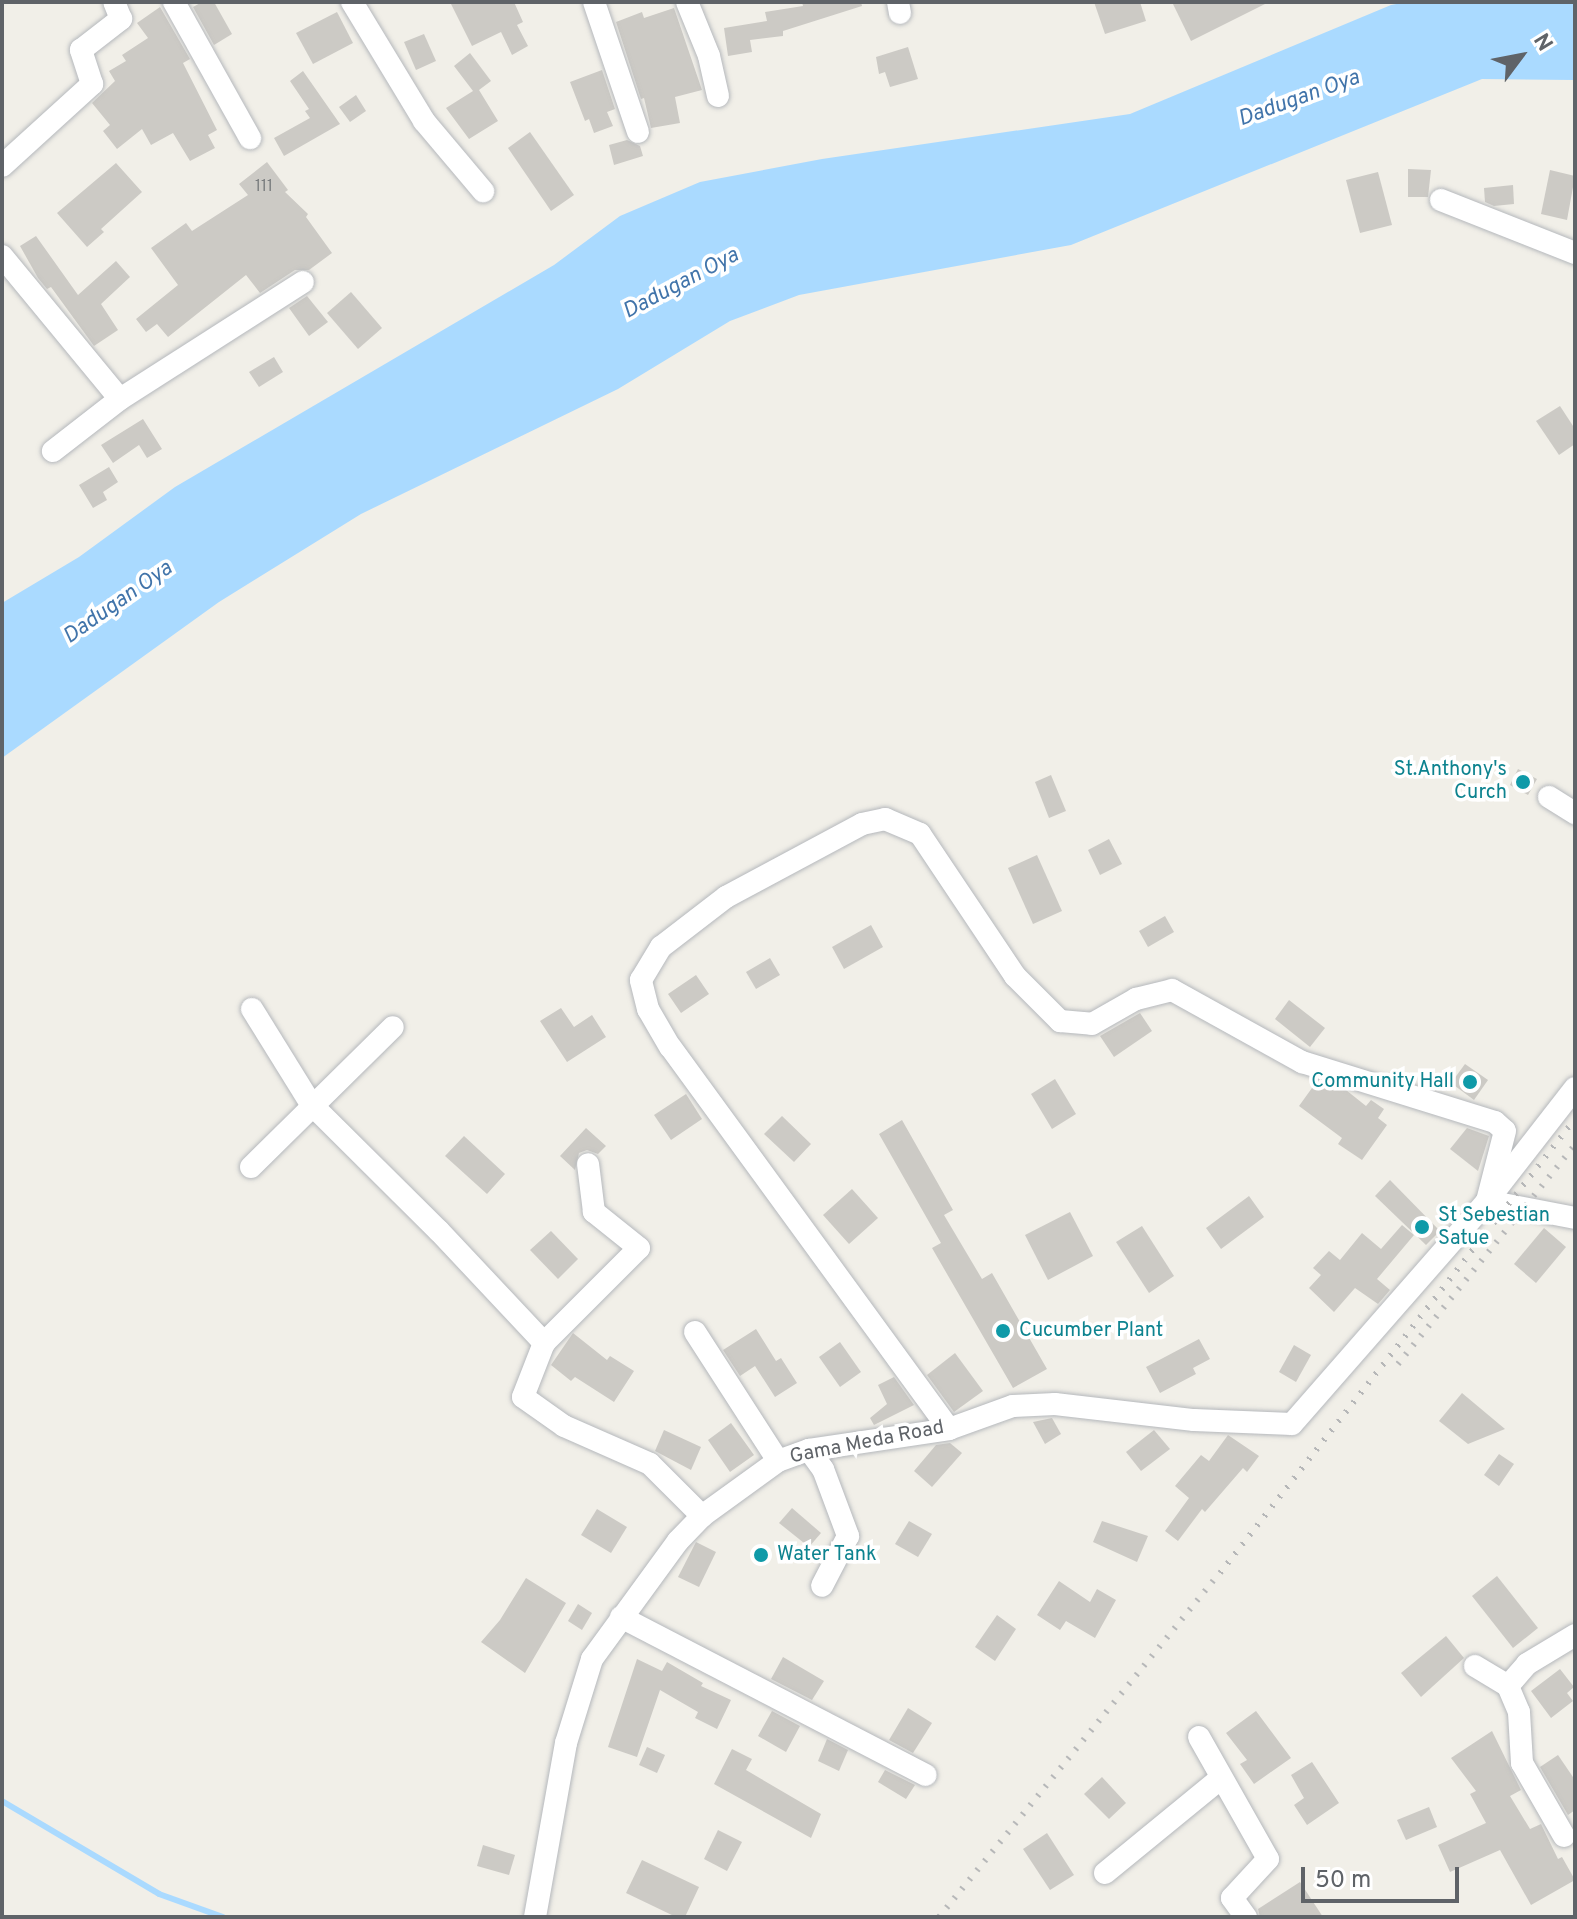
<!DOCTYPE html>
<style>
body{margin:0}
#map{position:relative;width:1577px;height:1919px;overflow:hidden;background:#f1efe8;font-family:Overpass,sans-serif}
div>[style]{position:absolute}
.water>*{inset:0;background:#aadaff}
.stream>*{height:6px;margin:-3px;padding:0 3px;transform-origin:3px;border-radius:3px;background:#aadaff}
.building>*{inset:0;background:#cccac5}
.roads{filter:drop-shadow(0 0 2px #b5b8bc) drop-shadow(0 0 2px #b5b8bc)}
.minor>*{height:22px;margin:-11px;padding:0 11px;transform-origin:11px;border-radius:11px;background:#fff}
.rail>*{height:6px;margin-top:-3px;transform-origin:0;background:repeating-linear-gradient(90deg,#b6b7b8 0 2px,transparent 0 12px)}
.dots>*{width:22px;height:22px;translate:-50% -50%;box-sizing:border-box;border:4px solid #fff;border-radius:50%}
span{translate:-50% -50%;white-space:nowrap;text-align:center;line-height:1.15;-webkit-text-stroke:7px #fff;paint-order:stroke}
.number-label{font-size:16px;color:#7a7d7f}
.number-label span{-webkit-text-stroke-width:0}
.culture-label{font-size:20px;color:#0d838f}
.right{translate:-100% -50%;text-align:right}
.left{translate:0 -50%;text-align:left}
.street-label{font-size:20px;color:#5f6368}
.water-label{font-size:22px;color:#4174aa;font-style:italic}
.frame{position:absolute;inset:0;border:4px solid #5f6368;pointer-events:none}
.north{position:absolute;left:1481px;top:16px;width:80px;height:80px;-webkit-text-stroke:6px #fff;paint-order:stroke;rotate:58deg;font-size:22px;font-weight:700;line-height:32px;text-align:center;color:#5f6368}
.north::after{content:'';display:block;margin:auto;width:28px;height:36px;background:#5f6368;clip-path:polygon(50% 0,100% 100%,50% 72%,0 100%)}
.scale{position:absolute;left:1301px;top:1867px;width:158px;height:36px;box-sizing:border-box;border:4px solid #5f6368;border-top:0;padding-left:10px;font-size:24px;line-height:28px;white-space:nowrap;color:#5f6368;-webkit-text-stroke:6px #fff;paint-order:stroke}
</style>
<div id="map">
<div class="water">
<div style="clip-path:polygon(1407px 2px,1575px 2px,1575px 80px,1482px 79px,1071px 245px,799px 295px,730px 321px,618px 389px,361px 514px,219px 602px,2px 758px,2px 603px,79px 557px,175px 487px,554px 265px,620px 216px,700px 182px,822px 159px,1130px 114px,1391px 5px)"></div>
</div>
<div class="stream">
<div style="left:2px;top:1801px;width:182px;rotate:30.6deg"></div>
<div style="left:159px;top:1894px;width:68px;rotate:19.8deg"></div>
</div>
<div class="building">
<div style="clip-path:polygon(202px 2px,214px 2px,232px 34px,214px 45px,193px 7px)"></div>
<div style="clip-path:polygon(450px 2px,514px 2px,523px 22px,517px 25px,528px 46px,512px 55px,501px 32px,472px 46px)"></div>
<div style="clip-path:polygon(802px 2px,861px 2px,862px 6px,783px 31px,783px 36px,750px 40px,752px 52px,728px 56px,724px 28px,767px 21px,765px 12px,803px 6px)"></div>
<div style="clip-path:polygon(1094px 2px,1140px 2px,1146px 21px,1105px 34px)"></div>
<div style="clip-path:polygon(1172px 2px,1269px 2px,1191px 41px)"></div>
<div style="clip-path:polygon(160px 7px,190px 59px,183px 63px,217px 130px,208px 135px,215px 148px,190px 161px,173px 133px,151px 145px,142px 129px,117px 149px,103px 131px,110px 125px,92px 103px,115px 81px,109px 71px,126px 61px,122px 55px,148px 38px,137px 23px)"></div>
<div style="clip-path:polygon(674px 8px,702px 90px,675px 97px,680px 123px,651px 128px,644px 98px,641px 99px,616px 22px,642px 12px,644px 18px)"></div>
<div style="clip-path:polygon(337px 12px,353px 43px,313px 64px,296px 33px)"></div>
<div style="clip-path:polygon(424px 34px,436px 61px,416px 70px,404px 42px)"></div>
<div style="clip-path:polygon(908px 47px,918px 79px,890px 87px,885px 72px,879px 74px,876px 57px)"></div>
<div style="clip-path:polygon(470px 53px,491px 81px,479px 90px,498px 121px,469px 139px,446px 108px,473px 91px,454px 66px)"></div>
<div style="clip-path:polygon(602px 70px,615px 109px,607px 112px,613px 126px,594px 133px,589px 119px,585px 121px,570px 82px)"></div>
<div style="clip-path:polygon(303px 71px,340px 124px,284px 156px,274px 138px,310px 118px,305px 111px,309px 109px,290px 81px)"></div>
<div style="clip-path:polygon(356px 95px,366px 111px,350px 122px,339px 107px)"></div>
<div style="clip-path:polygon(530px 132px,574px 195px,551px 211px,508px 148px)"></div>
<div style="clip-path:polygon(627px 140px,640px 146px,643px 156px,614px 165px,609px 145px)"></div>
<div style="clip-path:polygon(267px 162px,288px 190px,285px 192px,308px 214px,306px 217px,332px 253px,309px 270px,295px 270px,260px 293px,246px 275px,168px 337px,157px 324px,146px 332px,136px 319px,178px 285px,151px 248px,186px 223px,192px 231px,248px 195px,239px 184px)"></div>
<div style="clip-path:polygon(116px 163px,142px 192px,101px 229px,104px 232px,87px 247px,57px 213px)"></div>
<div style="clip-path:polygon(1408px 169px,1431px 170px,1428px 197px,1408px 197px)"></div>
<div style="clip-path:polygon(1550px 170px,1575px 176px,1567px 220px,1541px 214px)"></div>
<div style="clip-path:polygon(1378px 172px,1392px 225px,1360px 233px,1346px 180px)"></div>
<div style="clip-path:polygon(1513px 185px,1514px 204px,1494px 206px,1485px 202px,1484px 188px)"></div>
<div style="clip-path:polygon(36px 236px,78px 295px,116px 261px,130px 277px,101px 304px,118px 330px,94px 346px,51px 287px,47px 289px,38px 278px,20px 246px)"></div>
<div style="clip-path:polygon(351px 292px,382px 328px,358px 349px,327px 313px)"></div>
<div style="clip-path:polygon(307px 296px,328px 322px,309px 336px,289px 308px)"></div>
<div style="clip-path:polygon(274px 357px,283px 372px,259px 387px,249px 372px)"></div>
<div style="clip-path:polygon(1560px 406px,1575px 429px,1575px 444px,1559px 455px,1536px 421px)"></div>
<div style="clip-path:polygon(143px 419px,162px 449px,147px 458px,139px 445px,113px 463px,101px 445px)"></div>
<div style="clip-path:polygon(109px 467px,118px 482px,103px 492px,107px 500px,93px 508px,79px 485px)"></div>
<div style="clip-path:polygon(1518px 769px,1537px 779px,1528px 795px,1510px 785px)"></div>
<div style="clip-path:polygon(1051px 775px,1066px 811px,1049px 818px,1035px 782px)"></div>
<div style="clip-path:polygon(1109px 839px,1122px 864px,1100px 875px,1088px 850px)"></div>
<div style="clip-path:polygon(1037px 855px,1062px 911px,1033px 924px,1008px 868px)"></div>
<div style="clip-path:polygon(1165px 916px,1174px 932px,1148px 947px,1139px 931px)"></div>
<div style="clip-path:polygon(871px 925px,883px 947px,844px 969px,832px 947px)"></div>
<div style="clip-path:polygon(770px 958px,780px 975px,756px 989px,746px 972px)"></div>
<div style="clip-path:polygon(696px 975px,709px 994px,681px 1013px,668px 994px)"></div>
<div style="clip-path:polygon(1289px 1000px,1325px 1028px,1310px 1047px,1275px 1019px)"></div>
<div style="clip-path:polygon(561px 1008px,574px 1027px,592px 1015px,606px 1037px,567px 1062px,540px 1021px)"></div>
<div style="clip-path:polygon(1140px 1013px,1152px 1031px,1114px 1057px,1100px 1036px)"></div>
<div style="clip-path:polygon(1465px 1064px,1488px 1080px,1474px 1100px,1451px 1083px)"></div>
<div style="clip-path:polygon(1055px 1079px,1076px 1114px,1052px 1129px,1031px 1094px)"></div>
<div style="clip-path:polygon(1317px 1081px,1346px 1090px,1366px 1106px,1371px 1100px,1384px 1109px,1378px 1118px,1387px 1125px,1362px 1160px,1338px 1144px,1342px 1138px,1299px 1106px)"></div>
<div style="clip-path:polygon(686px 1094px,702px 1119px,671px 1140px,654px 1115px)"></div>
<div style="clip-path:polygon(782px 1116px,811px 1144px,794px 1162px,764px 1134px)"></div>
<div style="clip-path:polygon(902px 1120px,953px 1210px,944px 1215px,982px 1279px,992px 1273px,1047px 1369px,1013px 1388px,932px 1248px,941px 1243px,879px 1134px)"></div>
<div style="clip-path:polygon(586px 1128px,606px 1146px,598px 1154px,587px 1150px,579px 1153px,575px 1170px,560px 1156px)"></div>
<div style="clip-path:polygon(1467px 1128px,1489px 1136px,1478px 1171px,1450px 1149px)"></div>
<div style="clip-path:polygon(464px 1136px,505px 1174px,487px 1194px,445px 1156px)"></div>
<div style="clip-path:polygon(1390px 1180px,1440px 1231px,1426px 1245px,1375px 1196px)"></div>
<div style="clip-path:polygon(852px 1189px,878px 1218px,849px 1244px,823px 1215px)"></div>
<div style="clip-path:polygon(1249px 1196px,1264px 1217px,1221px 1249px,1206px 1228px)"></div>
<div style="clip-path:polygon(1070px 1212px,1093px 1256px,1048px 1280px,1025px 1235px)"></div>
<div style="clip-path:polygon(1402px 1225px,1414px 1235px,1377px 1279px,1390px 1290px,1378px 1304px,1355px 1288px,1334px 1312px,1309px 1288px,1321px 1275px,1313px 1268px,1329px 1251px,1340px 1260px,1362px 1233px,1381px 1249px)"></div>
<div style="clip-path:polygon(1142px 1226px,1174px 1276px,1149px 1293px,1116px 1242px)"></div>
<div style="clip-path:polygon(1544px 1228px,1566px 1247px,1536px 1283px,1514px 1264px)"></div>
<div style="clip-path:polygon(551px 1231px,578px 1259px,558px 1279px,530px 1250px)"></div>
<div style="clip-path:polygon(756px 1329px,776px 1361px,781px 1358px,797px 1383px,775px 1397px,755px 1366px,740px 1376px,723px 1350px)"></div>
<div style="clip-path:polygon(573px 1333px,607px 1360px,610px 1356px,634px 1371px,614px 1402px,575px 1377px,571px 1381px,551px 1365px)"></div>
<div style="clip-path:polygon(1199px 1339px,1210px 1359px,1193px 1368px,1196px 1374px,1160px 1393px,1146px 1367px)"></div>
<div style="clip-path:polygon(840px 1342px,861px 1372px,840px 1387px,819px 1357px)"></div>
<div style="clip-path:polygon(1294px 1345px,1311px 1355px,1296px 1382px,1279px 1372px)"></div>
<div style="clip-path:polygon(955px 1353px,983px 1391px,954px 1412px,927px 1375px)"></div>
<div style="clip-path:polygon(894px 1377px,914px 1405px,874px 1425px,870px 1418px,887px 1404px,878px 1385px)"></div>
<div style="clip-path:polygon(1462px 1393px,1505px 1429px,1468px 1444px,1439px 1421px)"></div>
<div style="clip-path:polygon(1052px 1418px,1061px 1434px,1045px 1444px,1033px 1422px)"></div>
<div style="clip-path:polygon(731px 1423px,754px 1455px,730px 1472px,708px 1440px)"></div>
<div style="clip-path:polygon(664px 1430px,701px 1447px,691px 1470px,655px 1451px)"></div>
<div style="clip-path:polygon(1154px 1430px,1170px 1449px,1141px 1471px,1126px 1452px)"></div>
<div style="clip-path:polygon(1228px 1435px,1259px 1456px,1247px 1472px,1243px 1468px,1205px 1512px,1202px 1509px,1178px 1541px,1165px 1531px,1189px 1498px,1175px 1486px,1201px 1455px,1209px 1461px)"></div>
<div style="clip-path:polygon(950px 1443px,962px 1453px,932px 1487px,914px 1471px,936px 1445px)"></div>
<div style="clip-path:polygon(1499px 1454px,1514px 1464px,1499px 1486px,1484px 1475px)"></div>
<div style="clip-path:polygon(792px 1508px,821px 1533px,809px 1547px,779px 1523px)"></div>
<div style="clip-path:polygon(597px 1509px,627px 1527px,611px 1553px,581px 1535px)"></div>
<div style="clip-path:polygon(909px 1521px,932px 1534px,918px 1557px,895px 1544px)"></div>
<div style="clip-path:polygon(1102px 1521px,1148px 1536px,1137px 1562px,1093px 1542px)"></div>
<div style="clip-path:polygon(696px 1542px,716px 1552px,699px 1587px,678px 1577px)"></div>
<div style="clip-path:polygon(1497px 1576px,1538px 1628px,1513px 1648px,1472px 1596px)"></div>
<div style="clip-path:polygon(526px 1578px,566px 1603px,525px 1673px,481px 1642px,500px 1620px)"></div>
<div style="clip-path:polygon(1059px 1581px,1090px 1602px,1097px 1589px,1116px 1600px,1095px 1638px,1066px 1621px,1060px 1630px,1037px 1615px)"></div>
<div style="clip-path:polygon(578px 1604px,592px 1613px,582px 1630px,568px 1621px)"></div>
<div style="clip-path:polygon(997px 1615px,1016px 1629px,995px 1661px,975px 1647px)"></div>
<div style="clip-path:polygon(1446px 1636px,1464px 1658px,1421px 1697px,1401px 1673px)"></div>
<div style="clip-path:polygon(783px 1657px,824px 1681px,812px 1700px,771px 1679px)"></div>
<div style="clip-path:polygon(637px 1659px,662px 1671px,667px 1662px,703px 1683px,701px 1686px,731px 1700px,717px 1729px,695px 1718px,698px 1712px,660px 1690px,637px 1757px,608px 1747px)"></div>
<div style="clip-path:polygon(1560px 1669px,1574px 1687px,1567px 1693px,1573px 1701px,1551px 1718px,1531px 1691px)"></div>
<div style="clip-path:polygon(908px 1708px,932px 1723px,913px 1753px,889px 1740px)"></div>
<div style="clip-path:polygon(772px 1711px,800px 1726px,786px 1752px,758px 1736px)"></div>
<div style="clip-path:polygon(1256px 1711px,1291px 1758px,1254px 1784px,1240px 1764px,1247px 1760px,1226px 1733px)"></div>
<div style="clip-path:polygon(1492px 1731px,1521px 1790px,1510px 1796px,1530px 1829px,1541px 1824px,1558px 1859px,1562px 1857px,1575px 1880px,1531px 1905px,1500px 1850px,1450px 1872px,1438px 1845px,1486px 1823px,1470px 1794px,1476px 1791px,1451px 1758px)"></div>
<div style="clip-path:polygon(827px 1739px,848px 1750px,839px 1771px,818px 1761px)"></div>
<div style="clip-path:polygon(647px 1747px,665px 1755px,657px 1773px,639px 1765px)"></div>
<div style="clip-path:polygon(732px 1749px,752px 1759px,746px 1770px,821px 1814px,811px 1838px,714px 1784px)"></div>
<div style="clip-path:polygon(1558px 1755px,1575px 1780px,1575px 1810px,1568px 1815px,1540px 1767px)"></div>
<div style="clip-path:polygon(1312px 1762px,1339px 1803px,1307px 1825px,1294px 1805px,1304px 1798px,1291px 1775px)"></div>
<div style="clip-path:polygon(885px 1770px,915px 1785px,906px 1799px,878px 1782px)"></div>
<div style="clip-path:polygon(1102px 1777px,1126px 1803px,1109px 1819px,1084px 1794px)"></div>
<div style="clip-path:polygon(1429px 1807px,1437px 1827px,1406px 1840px,1397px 1820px)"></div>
<div style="clip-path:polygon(718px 1830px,742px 1842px,727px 1871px,704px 1859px)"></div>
<div style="clip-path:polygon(1047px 1833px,1074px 1875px,1050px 1890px,1023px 1849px)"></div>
<div style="clip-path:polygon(483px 1845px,515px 1855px,509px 1875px,477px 1866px)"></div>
<div style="clip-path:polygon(642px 1860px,699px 1887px,685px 1917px,676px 1917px,626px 1893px)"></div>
<div style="clip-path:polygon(1300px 1882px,1323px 1917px,1260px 1917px,1258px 1909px)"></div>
</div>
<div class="roads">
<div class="minor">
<div style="left:174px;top:2px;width:156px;rotate:60.8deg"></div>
<div style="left:352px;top:2px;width:139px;rotate:58.8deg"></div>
<div style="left:424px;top:121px;width:92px;rotate:49.9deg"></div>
<div style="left:594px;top:2px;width:137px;rotate:71.3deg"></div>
<div style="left:687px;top:2px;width:58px;rotate:67.8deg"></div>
<div style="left:709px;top:56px;width:41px;rotate:77.3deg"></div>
<div style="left:898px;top:2px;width:11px;rotate:80deg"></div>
<div style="left:2px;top:166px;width:122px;rotate:-42.3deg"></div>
<div style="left:92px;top:84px;width:36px;rotate:-108deg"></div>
<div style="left:81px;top:50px;width:51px;rotate:-37.8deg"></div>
<div style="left:121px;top:19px;width:18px;rotate:-112deg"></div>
<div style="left:1441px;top:200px;width:144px;rotate:21.6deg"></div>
<div style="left:2px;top:256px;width:185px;rotate:50.5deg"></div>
<div style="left:120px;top:399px;width:85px;rotate:142.2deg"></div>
<div style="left:120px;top:399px;width:217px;rotate:-32.6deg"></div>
<div style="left:1549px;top:797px;width:31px;rotate:32deg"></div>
<div style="left:252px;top:1009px;width:112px;rotate:58.2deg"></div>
<div style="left:311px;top:1104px;width:180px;rotate:44.8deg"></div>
<div style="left:439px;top:1231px;width:154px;rotate:46.8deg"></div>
<div style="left:544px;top:1343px;width:58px;rotate:111.3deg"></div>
<div style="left:523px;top:1397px;width:50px;rotate:35.3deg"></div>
<div style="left:564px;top:1426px;width:94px;rotate:23.8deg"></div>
<div style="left:650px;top:1464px;width:74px;rotate:45deg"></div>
<div style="left:251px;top:1167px;width:199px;rotate:-44.6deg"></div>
<div style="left:695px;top:1332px;width:153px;rotate:57.2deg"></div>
<div style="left:544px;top:1343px;width:134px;rotate:-45deg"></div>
<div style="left:639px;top:1248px;width:58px;rotate:-141.3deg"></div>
<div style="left:594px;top:1212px;width:48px;rotate:-97.1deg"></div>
<div style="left:949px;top:1429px;width:473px;rotate:-126.1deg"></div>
<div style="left:670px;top:1047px;width:44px;rotate:-120.1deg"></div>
<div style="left:648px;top:1009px;width:30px;rotate:-104deg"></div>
<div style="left:641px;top:980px;width:39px;rotate:-59deg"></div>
<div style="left:661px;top:947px;width:82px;rotate:-37.6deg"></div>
<div style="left:726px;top:897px;width:154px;rotate:-28.2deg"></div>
<div style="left:862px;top:824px;width:24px;rotate:-12deg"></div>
<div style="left:885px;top:819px;width:38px;rotate:23deg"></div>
<div style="left:920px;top:834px;width:171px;rotate:56.2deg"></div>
<div style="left:1015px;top:976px;width:64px;rotate:45deg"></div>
<div style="left:1060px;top:1021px;width:32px;rotate:5deg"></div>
<div style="left:1092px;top:1024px;width:51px;rotate:-29.6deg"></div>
<div style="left:1136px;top:999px;width:37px;rotate:-14deg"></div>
<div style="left:1172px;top:990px;width:149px;rotate:29deg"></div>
<div style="left:1302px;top:1062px;width:202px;rotate:17.3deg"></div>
<div style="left:1495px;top:1122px;width:13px;rotate:42deg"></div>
<div style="left:1505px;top:1131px;width:72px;rotate:104.4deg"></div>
<div style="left:1487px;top:1201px;width:90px;rotate:10.9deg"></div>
<div style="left:809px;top:1450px;width:24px;rotate:54deg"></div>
<div style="left:823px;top:1469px;width:72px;rotate:69.5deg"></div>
<div style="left:848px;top:1536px;width:56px;rotate:117.5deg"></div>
<div style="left:621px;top:1617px;width:343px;rotate:27.4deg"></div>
<div style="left:1475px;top:1666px;width:39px;rotate:31deg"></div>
<div style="left:1199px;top:1737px;width:140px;rotate:60.5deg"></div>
<div style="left:1268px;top:1859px;width:53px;rotate:132.7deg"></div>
<div style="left:1232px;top:1898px;width:24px;rotate:54deg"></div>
<div style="left:1564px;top:1836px;width:84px;rotate:-119.9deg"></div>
<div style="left:1522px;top:1763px;width:51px;rotate:-93.4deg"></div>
<div style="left:1519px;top:1712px;width:28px;rotate:-113deg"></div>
<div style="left:1508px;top:1686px;width:29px;rotate:-49deg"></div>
<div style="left:1527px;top:1664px;width:56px;rotate:-31.1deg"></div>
<div style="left:1105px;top:1873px;width:149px;rotate:-39.3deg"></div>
<div style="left:535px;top:1917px;width:177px;rotate:-79.9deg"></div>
<div style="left:566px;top:1743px;width:88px;rotate:-72.8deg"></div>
<div style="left:592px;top:1659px;width:146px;rotate:-53.9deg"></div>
<div style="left:678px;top:1541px;width:35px;rotate:-46deg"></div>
<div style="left:702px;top:1516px;width:94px;rotate:-35.9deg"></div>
<div style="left:778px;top:1461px;width:33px;rotate:-20deg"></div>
<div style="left:809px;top:1450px;width:142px;rotate:-8.5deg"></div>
<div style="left:949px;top:1429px;width:68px;rotate:-19.8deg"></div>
<div style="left:1013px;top:1406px;width:42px;rotate:-2.7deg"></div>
<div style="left:1055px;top:1404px;width:140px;rotate:6.6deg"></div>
<div style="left:1194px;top:1420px;width:98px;rotate:2.3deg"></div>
<div style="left:1292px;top:1424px;width:296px;rotate:-48.8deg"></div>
<div style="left:1487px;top:1201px;width:143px;rotate:-52.1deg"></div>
</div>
</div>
<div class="rail">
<div style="left:1398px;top:1364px;width:282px;rotate:-51.1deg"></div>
<div style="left:939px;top:1917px;width:444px;rotate:-50.8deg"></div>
<div style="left:1220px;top:1573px;width:576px;rotate:-51.98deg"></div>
</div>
<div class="dots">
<div style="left:1523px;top:782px;background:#0f9aa8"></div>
<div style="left:1470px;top:1082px;background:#0f9aa8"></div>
<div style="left:1422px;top:1227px;background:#0f9aa8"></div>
<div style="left:1003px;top:1331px;background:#0f9aa8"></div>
<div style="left:761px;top:1555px;background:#0f9aa8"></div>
</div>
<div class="number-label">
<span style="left:264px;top:187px">111</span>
</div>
<div class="culture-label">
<span class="right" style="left:1507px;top:782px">St.Anthony's<br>Curch</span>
<span class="right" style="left:1454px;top:1082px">Community Hall</span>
<span class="left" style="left:1438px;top:1228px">St Sebestian<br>Satue</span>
<span class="left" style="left:1019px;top:1331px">Cucumber Plant</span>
<span class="left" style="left:777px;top:1555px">Water Tank</span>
</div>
<div class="street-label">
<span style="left:867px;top:1443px;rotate:-11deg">Gama Meda Road</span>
</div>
<div class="water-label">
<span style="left:1299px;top:99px;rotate:-20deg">Dadugan Oya</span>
<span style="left:681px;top:284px;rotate:-28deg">Dadugan Oya</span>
<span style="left:118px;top:603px;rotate:-35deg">Dadugan Oya</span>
</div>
<div class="frame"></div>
<div class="north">N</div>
<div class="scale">50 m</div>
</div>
